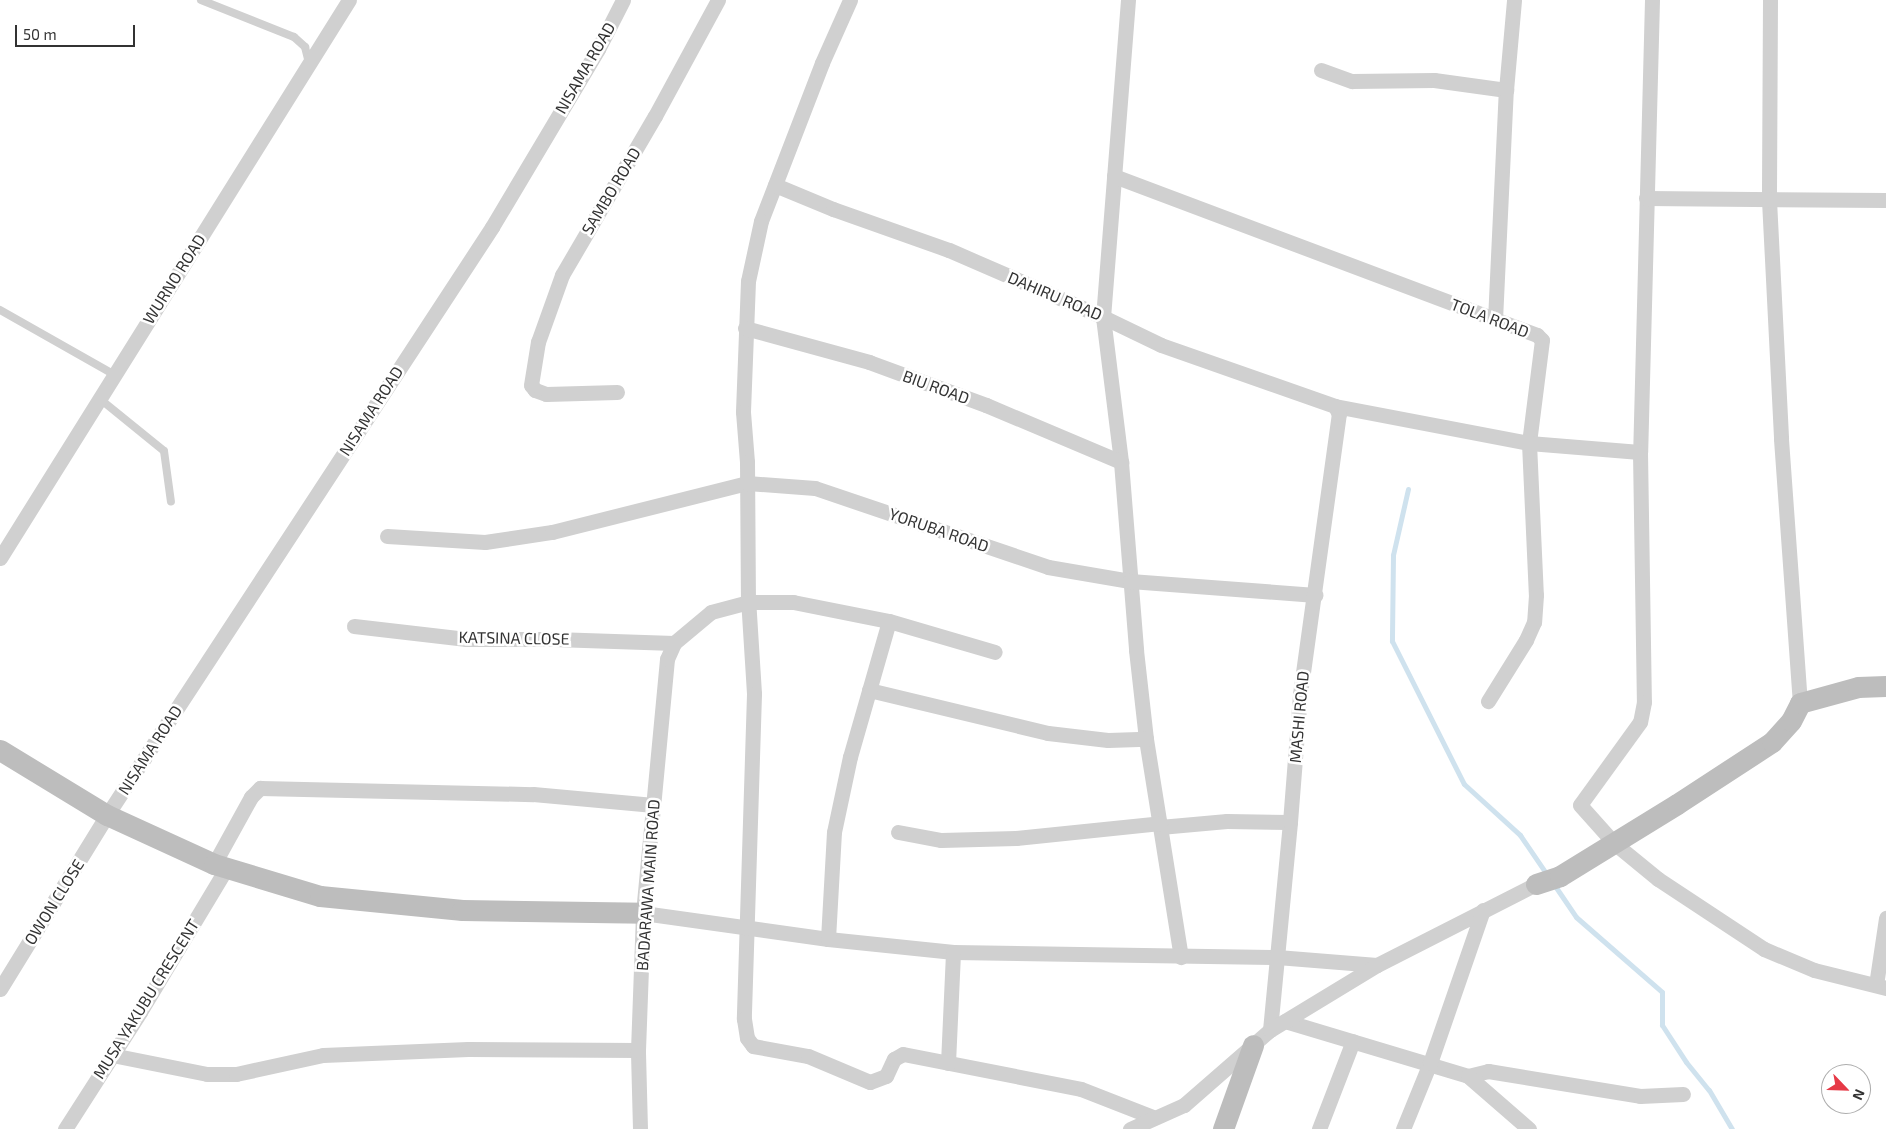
<!DOCTYPE html>
<style>
body{margin:0}
#map{position:relative;width:1886px;height:1129px;overflow:hidden;background:#fff;font-family:"Exo 2",sans-serif}
div>[style]{position:absolute}
.stream>*{height:5px;margin:-2.5px;padding:0 2.5px;transform-origin:2.5px;border-radius:2.5px;background:#cfe2ee}
.lane>*{height:8px;margin:-4px;padding:0 4px;transform-origin:4px;border-radius:4px;background:#d0d0d0}
.street>*{height:15px;margin:-7.5px;padding:0 7.5px;transform-origin:7.5px;border-radius:7.5px;background:#d0d0d0}
.secondary>*{height:21px;margin:-10.5px;padding:0 10.5px;transform-origin:10.5px;border-radius:10.5px;background:#bdbdbd}
span{translate:-50% -50%;white-space:nowrap;text-align:center;line-height:1.15;-webkit-text-stroke:5px #fff;paint-order:stroke}
.street-label{font-size:16px;color:#333}
.north{position:absolute;left:1821px;top:1064px;width:50px;height:50px;box-sizing:border-box;background:#fff;border:1px solid #adadad;border-radius:50%;rotate:114deg;font-size:14px;font-weight:700;line-height:20px;text-align:center;color:#333}
.north::after{content:'';display:block;margin:auto;width:18px;height:22px;background:#e63946;clip-path:polygon(50% 0,100% 100%,50% 72%,0 100%)}
.scale{position:absolute;left:15px;top:25px;width:120px;height:22px;box-sizing:border-box;border:2px solid #333;border-top:0;padding-left:6px;font-size:15px;line-height:18px;white-space:nowrap;color:#333;-webkit-text-stroke:4px #fff;paint-order:stroke}
</style>
<div id="map">
<div class="stream">
<div style="left:1408px;top:489px;width:68px;rotate:102.8deg"></div>
<div style="left:1393px;top:555px;width:86px;rotate:90.7deg"></div>
<div style="left:1392px;top:641px;width:160px;rotate:63.3deg"></div>
<div style="left:1464px;top:784px;width:76px;rotate:42.3deg"></div>
<div style="left:1520px;top:835px;width:50px;rotate:55.7deg"></div>
<div style="left:1553px;top:883px;width:41px;rotate:55.9deg"></div>
<div style="left:1576px;top:917px;width:114px;rotate:41.1deg"></div>
<div style="left:1662px;top:992px;width:33px;rotate:90deg"></div>
<div style="left:1662px;top:1025px;width:44px;rotate:57deg"></div>
<div style="left:1686px;top:1062px;width:36px;rotate:51deg"></div>
<div style="left:1709px;top:1090px;width:45px;rotate:59.5deg"></div>
</div>
<div class="lane">
<div style="left:201px;top:0;width:100px;rotate:21.7deg"></div>
<div style="left:294px;top:37px;width:15px;rotate:42deg"></div>
<div style="left:305px;top:47px;width:16px;rotate:76deg"></div>
<div style="left:0;top:310px;width:132px;rotate:29.5deg"></div>
<div style="left:100px;top:399px;width:82px;rotate:39.1deg"></div>
<div style="left:164px;top:451px;width:51px;rotate:82.2deg"></div>
</div>
<div class="street">
<div style="left:850px;top:0;width:69px;rotate:114deg"></div>
<div style="left:822px;top:63px;width:169px;rotate:111.1deg"></div>
<div style="left:761px;top:221px;width:61px;rotate:102.2deg"></div>
<div style="left:748px;top:281px;width:131px;rotate:92.2deg"></div>
<div style="left:743px;top:412px;width:50px;rotate:85.4deg"></div>
<div style="left:747px;top:462px;width:136px;rotate:89.6deg"></div>
<div style="left:748px;top:598px;width:96px;rotate:86.4deg"></div>
<div style="left:754px;top:694px;width:325px;rotate:91.8deg"></div>
<div style="left:744px;top:1019px;width:19px;rotate:81deg"></div>
<div style="left:747px;top:1038px;width:10px;rotate:53deg"></div>
<div style="left:753px;top:1046px;width:56px;rotate:10.3deg"></div>
<div style="left:808px;top:1056px;width:67px;rotate:22.8deg"></div>
<div style="left:870px;top:1082px;width:17px;rotate:-21deg"></div>
<div style="left:886px;top:1076px;width:19px;rotate:-65deg"></div>
<div style="left:894px;top:1059px;width:10px;rotate:-29deg"></div>
<div style="left:903px;top:1054px;width:181px;rotate:11.1deg"></div>
<div style="left:1081px;top:1089px;width:77px;rotate:21.3deg"></div>
<div style="left:1128px;top:0;width:318px;rotate:94.5deg"></div>
<div style="left:1103px;top:317px;width:146px;rotate:82.9deg"></div>
<div style="left:1121px;top:462px;width:189px;rotate:85.4deg"></div>
<div style="left:1136px;top:650px;width:90px;rotate:83.6deg"></div>
<div style="left:1146px;top:739px;width:221px;rotate:80.9deg"></div>
<div style="left:1652px;top:0;width:452px;rotate:91.5deg"></div>
<div style="left:1640px;top:452px;width:250px;rotate:89.1deg"></div>
<div style="left:1644px;top:702px;width:20px;rotate:101deg"></div>
<div style="left:1640px;top:722px;width:102px;rotate:125.9deg"></div>
<div style="left:1580px;top:805px;width:51px;rotate:48.2deg"></div>
<div style="left:1614px;top:843px;width:57px;rotate:39.3deg"></div>
<div style="left:1658px;top:879px;width:127px;rotate:33.4deg"></div>
<div style="left:1764px;top:949px;width:54px;rotate:22.8deg"></div>
<div style="left:1814px;top:970px;width:74px;rotate:14deg"></div>
<div style="left:1770px;top:0;width:200px;rotate:90.3deg"></div>
<div style="left:1769px;top:200px;width:239px;rotate:87.1deg"></div>
<div style="left:1781px;top:439px;width:265px;rotate:85.9deg"></div>
<div style="left:1321px;top:70px;width:33px;rotate:20deg"></div>
<div style="left:1352px;top:81px;width:82px;rotate:-0.7deg"></div>
<div style="left:1434px;top:80px;width:73px;rotate:7.9deg"></div>
<div style="left:1114px;top:176px;width:452px;rotate:20.6deg"></div>
<div style="left:1537px;top:335px;width:7px;rotate:45deg"></div>
<div style="left:1542px;top:340px;width:104px;rotate:97.2deg"></div>
<div style="left:1529px;top:443px;width:152px;rotate:87.4deg"></div>
<div style="left:1536px;top:595px;width:27px;rotate:94deg"></div>
<div style="left:1534px;top:622px;width:20px;rotate:114deg"></div>
<div style="left:1526px;top:640px;width:72px;rotate:121.9deg"></div>
<div style="left:775px;top:185px;width:63px;rotate:22.5deg"></div>
<div style="left:833px;top:209px;width:123px;rotate:19.5deg"></div>
<div style="left:949px;top:250px;width:168px;rotate:23.5deg"></div>
<div style="left:1103px;top:317px;width:64px;rotate:25.8deg"></div>
<div style="left:1161px;top:345px;width:184px;rotate:19.3deg"></div>
<div style="left:1335px;top:406px;width:197px;rotate:10.8deg"></div>
<div style="left:1529px;top:443px;width:111px;rotate:4.6deg"></div>
<div style="left:1646px;top:198px;width:240px;rotate:0.5deg"></div>
<div style="left:1495px;top:320px;width:230px;rotate:-87.3deg"></div>
<div style="left:1506px;top:90px;width:90px;rotate:-84.9deg"></div>
<div style="left:745px;top:328px;width:129px;rotate:15.3deg"></div>
<div style="left:869px;top:362px;width:125px;rotate:20.2deg"></div>
<div style="left:986px;top:405px;width:147px;rotate:22.9deg"></div>
<div style="left:617px;top:392px;width:71px;rotate:178.4deg"></div>
<div style="left:546px;top:394px;width:12px;rotate:-160deg"></div>
<div style="left:535px;top:390px;width:6px;rotate:-129deg"></div>
<div style="left:531px;top:385px;width:44px;rotate:-80.8deg"></div>
<div style="left:538px;top:342px;width:71px;rotate:-70.3deg"></div>
<div style="left:562px;top:275px;width:184px;rotate:-59.7deg"></div>
<div style="left:655px;top:116px;width:132px;rotate:-61.5deg"></div>
<div style="left:387px;top:536px;width:98px;rotate:3.5deg"></div>
<div style="left:485px;top:542px;width:68px;rotate:-8.5deg"></div>
<div style="left:552px;top:532px;width:201px;rotate:-14.1deg"></div>
<div style="left:747px;top:483px;width:68px;rotate:4.2deg"></div>
<div style="left:815px;top:488px;width:246px;rotate:18.7deg"></div>
<div style="left:1048px;top:567px;width:83px;rotate:9.7deg"></div>
<div style="left:1130px;top:581px;width:186px;rotate:4.3deg"></div>
<div style="left:0;top:558px;width:658px;rotate:-57.98deg"></div>
<div style="left:354px;top:626px;width:113px;rotate:6.6deg"></div>
<div style="left:466px;top:639px;width:88px"></div>
<div style="left:554px;top:639px;width:120px;rotate:1.9deg"></div>
<div style="left:869px;top:690px;width:184px;rotate:13.5deg"></div>
<div style="left:1048px;top:733px;width:60px;rotate:6.7deg"></div>
<div style="left:1108px;top:740px;width:38px;rotate:-2deg"></div>
<div style="left:1160px;top:827px;width:67px;rotate:-5.1deg"></div>
<div style="left:1227px;top:821px;width:63px;rotate:0.9deg"></div>
<div style="left:898px;top:832px;width:44px;rotate:10.5deg"></div>
<div style="left:941px;top:840px;width:75px;rotate:-1.5deg"></div>
<div style="left:1016px;top:838px;width:145px;rotate:-5.9deg"></div>
<div style="left:214px;top:864px;width:77px;rotate:-61.1deg"></div>
<div style="left:251px;top:797px;width:13px;rotate:-45deg"></div>
<div style="left:260px;top:788px;width:273px;rotate:1.3deg"></div>
<div style="left:533px;top:794px;width:121px;rotate:5.2deg"></div>
<div style="left:643px;top:913px;width:187px;rotate:8deg"></div>
<div style="left:828px;top:939px;width:126px;rotate:5.9deg"></div>
<div style="left:953px;top:952px;width:324px;rotate:0.9deg"></div>
<div style="left:1277px;top:957px;width:100px;rotate:4.6deg"></div>
<div style="left:828px;top:939px;width:107px;rotate:-86.8deg"></div>
<div style="left:834px;top:832px;width:77px;rotate:-78deg"></div>
<div style="left:850px;top:757px;width:141px;rotate:-74deg"></div>
<div style="left:1876px;top:985px;width:68px;rotate:-81.5deg"></div>
<div style="left:0;top:989px;width:204px;rotate:-58.4deg"></div>
<div style="left:107px;top:815px;width:703px;rotate:-56.78deg"></div>
<div style="left:492px;top:227px;width:207px;rotate:-59.2deg"></div>
<div style="left:598px;top:49px;width:55px;rotate:-63deg"></div>
<div style="left:1285px;top:1021px;width:191px;rotate:16.7deg"></div>
<div style="left:1468px;top:1076px;width:21px;rotate:-14deg"></div>
<div style="left:1488px;top:1071px;width:154px;rotate:9.3deg"></div>
<div style="left:1640px;top:1096px;width:43px;rotate:-2.7deg"></div>
<div style="left:1270px;top:1030px;width:209px;rotate:-84.5deg"></div>
<div style="left:1290px;top:822px;width:128px;rotate:-85.5deg"></div>
<div style="left:1300px;top:694px;width:283px;rotate:-82.1deg"></div>
<div style="left:1339px;top:414px;width:9px;rotate:-117deg"></div>
<div style="left:112px;top:1055px;width:97px;rotate:11.3deg"></div>
<div style="left:207px;top:1074px;width:29px"></div>
<div style="left:236px;top:1074px;width:89px;rotate:-12.3deg"></div>
<div style="left:323px;top:1055px;width:145px;rotate:-2.4deg"></div>
<div style="left:468px;top:1049px;width:170px;rotate:0.3deg"></div>
<div style="left:948px;top:1063px;width:111px;rotate:-87.4deg"></div>
<div style="left:1468px;top:1076px;width:81px;rotate:41deg"></div>
<div style="left:65px;top:1129px;width:139px;rotate:-57.3deg"></div>
<div style="left:140px;top:1012px;width:167px;rotate:-59deg"></div>
<div style="left:640px;top:1129px;width:79px;rotate:-91.5deg"></div>
<div style="left:638px;top:1050px;width:137px;rotate:-87.9deg"></div>
<div style="left:643px;top:913px;width:255px;rotate:-84.6deg"></div>
<div style="left:667px;top:659px;width:17px;rotate:-66deg"></div>
<div style="left:674px;top:643px;width:48px;rotate:-40deg"></div>
<div style="left:711px;top:612px;width:38px;rotate:-15deg"></div>
<div style="left:748px;top:602px;width:45px"></div>
<div style="left:793px;top:602px;width:98px;rotate:11.2deg"></div>
<div style="left:889px;top:621px;width:110px;rotate:16.3deg"></div>
<div style="left:1130px;top:1129px;width:59px;rotate:-24deg"></div>
<div style="left:1184px;top:1105px;width:114px;rotate:-41.1deg"></div>
<div style="left:1270px;top:1030px;width:125px;rotate:-31.3deg"></div>
<div style="left:1377px;top:965px;width:178px;rotate:-27deg"></div>
<div style="left:1319px;top:1129px;width:94px;rotate:-68.9deg"></div>
<div style="left:1403px;top:1129px;width:71px;rotate:-67.8deg"></div>
<div style="left:1430px;top:1063px;width:162px;rotate:-70.9deg"></div>
</div>
<div class="secondary">
<div style="left:0;top:750px;width:125px;rotate:31.3deg"></div>
<div style="left:107px;top:815px;width:118px;rotate:24.6deg"></div>
<div style="left:214px;top:864px;width:111px;rotate:16.8deg"></div>
<div style="left:320px;top:896px;width:143px;rotate:5.6deg"></div>
<div style="left:462px;top:910px;width:181px;rotate:0.9deg"></div>
<div style="left:1536px;top:884px;width:25px;rotate:-18deg"></div>
<div style="left:1560px;top:876px;width:137px;rotate:-31.6deg"></div>
<div style="left:1677px;top:804px;width:113px;rotate:-33.1deg"></div>
<div style="left:1772px;top:742px;width:28px;rotate:-48deg"></div>
<div style="left:1791px;top:721px;width:20px;rotate:-63deg"></div>
<div style="left:1800px;top:703px;width:60px;rotate:-15.4deg"></div>
<div style="left:1858px;top:687px;width:28px;rotate:-2deg"></div>
<div style="left:1223px;top:1129px;width:89px;rotate:-70.3deg"></div>
</div>
<div class="street-label">
<span style="left:585px;top:68px;rotate:-60deg">NISAMA ROAD</span>
<span style="left:611px;top:191px;rotate:-59deg">SAMBO ROAD</span>
<span style="left:174px;top:279px;rotate:-58deg">WURNO ROAD</span>
<span style="left:1055px;top:296px;rotate:23deg">DAHIRU ROAD</span>
<span style="left:1490px;top:318px;rotate:21deg">TOLA ROAD</span>
<span style="left:936px;top:387px;rotate:20deg">BIU ROAD</span>
<span style="left:371px;top:411px;rotate:-57deg">NISAMA ROAD</span>
<span style="left:939px;top:530px;rotate:19deg">YORUBA ROAD</span>
<span style="left:514px;top:638px;rotate:1deg">KATSINA CLOSE</span>
<span style="left:1299px;top:717px;rotate:-85deg">MASHI ROAD</span>
<span style="left:150px;top:750px;rotate:-57deg">NISAMA ROAD</span>
<span style="left:648px;top:885px;rotate:-86deg">BADARAWA MAIN ROAD</span>
<span style="left:54px;top:902px;rotate:-58deg">OWON CLOSE</span>
<span style="left:146px;top:999px;rotate:-58deg">MUSA YAKUBU CRESCENT</span>
</div>
<div class="north">N</div>
<div class="scale">50 m</div>
</div>
